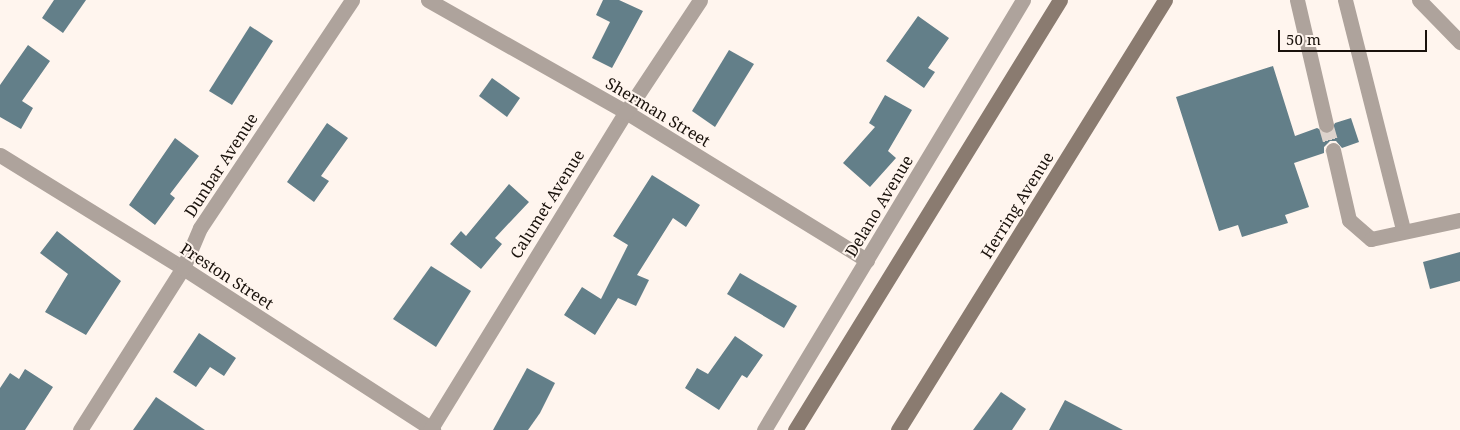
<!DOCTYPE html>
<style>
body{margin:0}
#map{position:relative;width:1460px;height:430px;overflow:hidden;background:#fff5ee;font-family:"Noto Serif",serif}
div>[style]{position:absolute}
.building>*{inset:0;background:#637f89}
.minor-tunnel>*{height:15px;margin-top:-7.5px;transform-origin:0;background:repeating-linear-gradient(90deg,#ddd3cc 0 15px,transparent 0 23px)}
.minor>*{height:15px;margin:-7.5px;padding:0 7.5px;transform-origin:7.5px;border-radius:7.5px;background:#aea39c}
.secondary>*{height:15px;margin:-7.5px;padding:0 7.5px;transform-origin:7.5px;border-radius:7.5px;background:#8a7b70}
span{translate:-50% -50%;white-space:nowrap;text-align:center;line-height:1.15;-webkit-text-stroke:4px #fff5ee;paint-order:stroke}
.street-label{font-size:16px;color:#1a120c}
.scale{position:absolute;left:1278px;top:30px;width:149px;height:22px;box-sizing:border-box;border:2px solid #1a120c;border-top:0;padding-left:6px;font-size:15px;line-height:18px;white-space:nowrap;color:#1a120c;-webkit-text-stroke:4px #fff5ee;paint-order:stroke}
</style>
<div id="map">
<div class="building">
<div style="clip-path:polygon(54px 0,86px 0,63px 33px,42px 18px)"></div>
<div style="clip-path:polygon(603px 0,619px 0,643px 11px,612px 68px,592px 58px,610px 22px,596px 15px)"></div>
<div style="clip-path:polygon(918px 16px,949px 38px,928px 68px,935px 72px,924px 88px,886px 61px)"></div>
<div style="clip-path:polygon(250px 26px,273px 41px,232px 105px,209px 91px)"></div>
<div style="clip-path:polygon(28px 45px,50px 61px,22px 101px,33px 108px,21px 129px,0 117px,0 85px)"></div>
<div style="clip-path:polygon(729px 50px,754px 64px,715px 127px,692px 111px)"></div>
<div style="clip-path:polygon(1273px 66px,1295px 136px,1317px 128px,1329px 134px,1335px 123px,1351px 118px,1359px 142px,1342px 148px,1336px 141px,1330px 141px,1324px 147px,1324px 153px,1294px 163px,1309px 207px,1285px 215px,1288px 223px,1242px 237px,1238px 225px,1219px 231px,1176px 97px)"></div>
<div style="clip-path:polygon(492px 78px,520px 98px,507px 117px,479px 96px)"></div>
<div style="clip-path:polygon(885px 95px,912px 110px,888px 151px,896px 158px,870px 187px,843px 163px,875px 127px,869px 123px)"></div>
<div style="clip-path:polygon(327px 123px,348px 138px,321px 176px,329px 181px,314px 202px,287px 182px)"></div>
<div style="clip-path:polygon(175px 138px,199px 156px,170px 194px,175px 198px,155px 225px,129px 205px)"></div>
<div style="clip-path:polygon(652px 175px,700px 205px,686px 227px,673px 218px,637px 275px,649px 280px,636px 306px,618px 298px,595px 335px,564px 315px,582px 287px,601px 299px,628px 245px,613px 236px)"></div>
<div style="clip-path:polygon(509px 184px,529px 202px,495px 238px,502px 244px,481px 269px,450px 244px,461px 231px,466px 236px)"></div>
<div style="clip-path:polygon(57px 231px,121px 281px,86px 335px,45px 312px,68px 274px,40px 253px)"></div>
<div style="clip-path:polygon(1460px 252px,1460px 281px,1430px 289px,1423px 262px)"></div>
<div style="clip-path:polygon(431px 266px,471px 291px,436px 347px,393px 319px)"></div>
<div style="clip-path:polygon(740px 273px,797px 306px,784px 328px,727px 294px)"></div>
<div style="clip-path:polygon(199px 333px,236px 358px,224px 376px,210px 367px,196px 387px,173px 372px)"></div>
<div style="clip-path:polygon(735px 336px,763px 355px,747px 378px,742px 375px,719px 410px,685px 388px,697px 368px,708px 374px)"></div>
<div style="clip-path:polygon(527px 368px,555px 383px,540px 413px,528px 430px,493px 430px)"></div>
<div style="clip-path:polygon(25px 369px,53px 387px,25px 430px,0 430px,0 388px,10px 373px,19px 379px)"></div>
<div style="clip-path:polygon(1001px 392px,1026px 409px,1012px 430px,973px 430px)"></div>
<div style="clip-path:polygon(156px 397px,205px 430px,133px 430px)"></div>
<div style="clip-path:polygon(1065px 400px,1123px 430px,1049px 430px)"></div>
</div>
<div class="minor-tunnel">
<div style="left:1326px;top:125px;width:26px;rotate:74deg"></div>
</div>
<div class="minor">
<div style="left:428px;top:0;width:227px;rotate:29.5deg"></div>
<div style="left:626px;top:112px;width:283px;rotate:31.6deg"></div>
<div style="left:1297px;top:0;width:128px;rotate:76.9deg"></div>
<div style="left:1345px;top:0;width:237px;rotate:75.8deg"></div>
<div style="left:1419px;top:0;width:59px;rotate:45.7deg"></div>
<div style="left:1333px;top:150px;width:72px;rotate:77.1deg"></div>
<div style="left:1349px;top:220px;width:29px;rotate:41deg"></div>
<div style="left:1371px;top:239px;width:91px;rotate:-12.1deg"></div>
<div style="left:0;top:155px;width:215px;rotate:31.7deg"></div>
<div style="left:183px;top:268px;width:298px;rotate:32.9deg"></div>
<div style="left:80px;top:430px;width:192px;rotate:-57.6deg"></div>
<div style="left:183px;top:268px;width:43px;rotate:-67deg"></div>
<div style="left:200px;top:228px;width:274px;rotate:-56.3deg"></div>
<div style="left:430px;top:430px;width:374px;rotate:-58.4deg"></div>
<div style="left:626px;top:112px;width:134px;rotate:-56.5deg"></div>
<div style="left:764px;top:430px;width:502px;rotate:-58.94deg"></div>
</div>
<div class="secondary">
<div style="left:795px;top:430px;width:505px;rotate:-58.36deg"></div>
<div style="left:898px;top:430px;width:506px;rotate:-58.16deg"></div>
</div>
<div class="street-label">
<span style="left:658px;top:112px;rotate:31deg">Sherman Street</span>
<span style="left:221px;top:165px;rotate:-57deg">Dunbar Avenue</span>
<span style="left:547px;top:204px;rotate:-58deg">Calumet Avenue</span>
<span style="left:1017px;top:205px;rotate:-58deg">Herring Avenue</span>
<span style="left:879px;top:206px;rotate:-59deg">Delano Avenue</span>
<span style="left:227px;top:276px;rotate:33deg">Preston Street</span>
</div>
<div class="scale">50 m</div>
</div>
